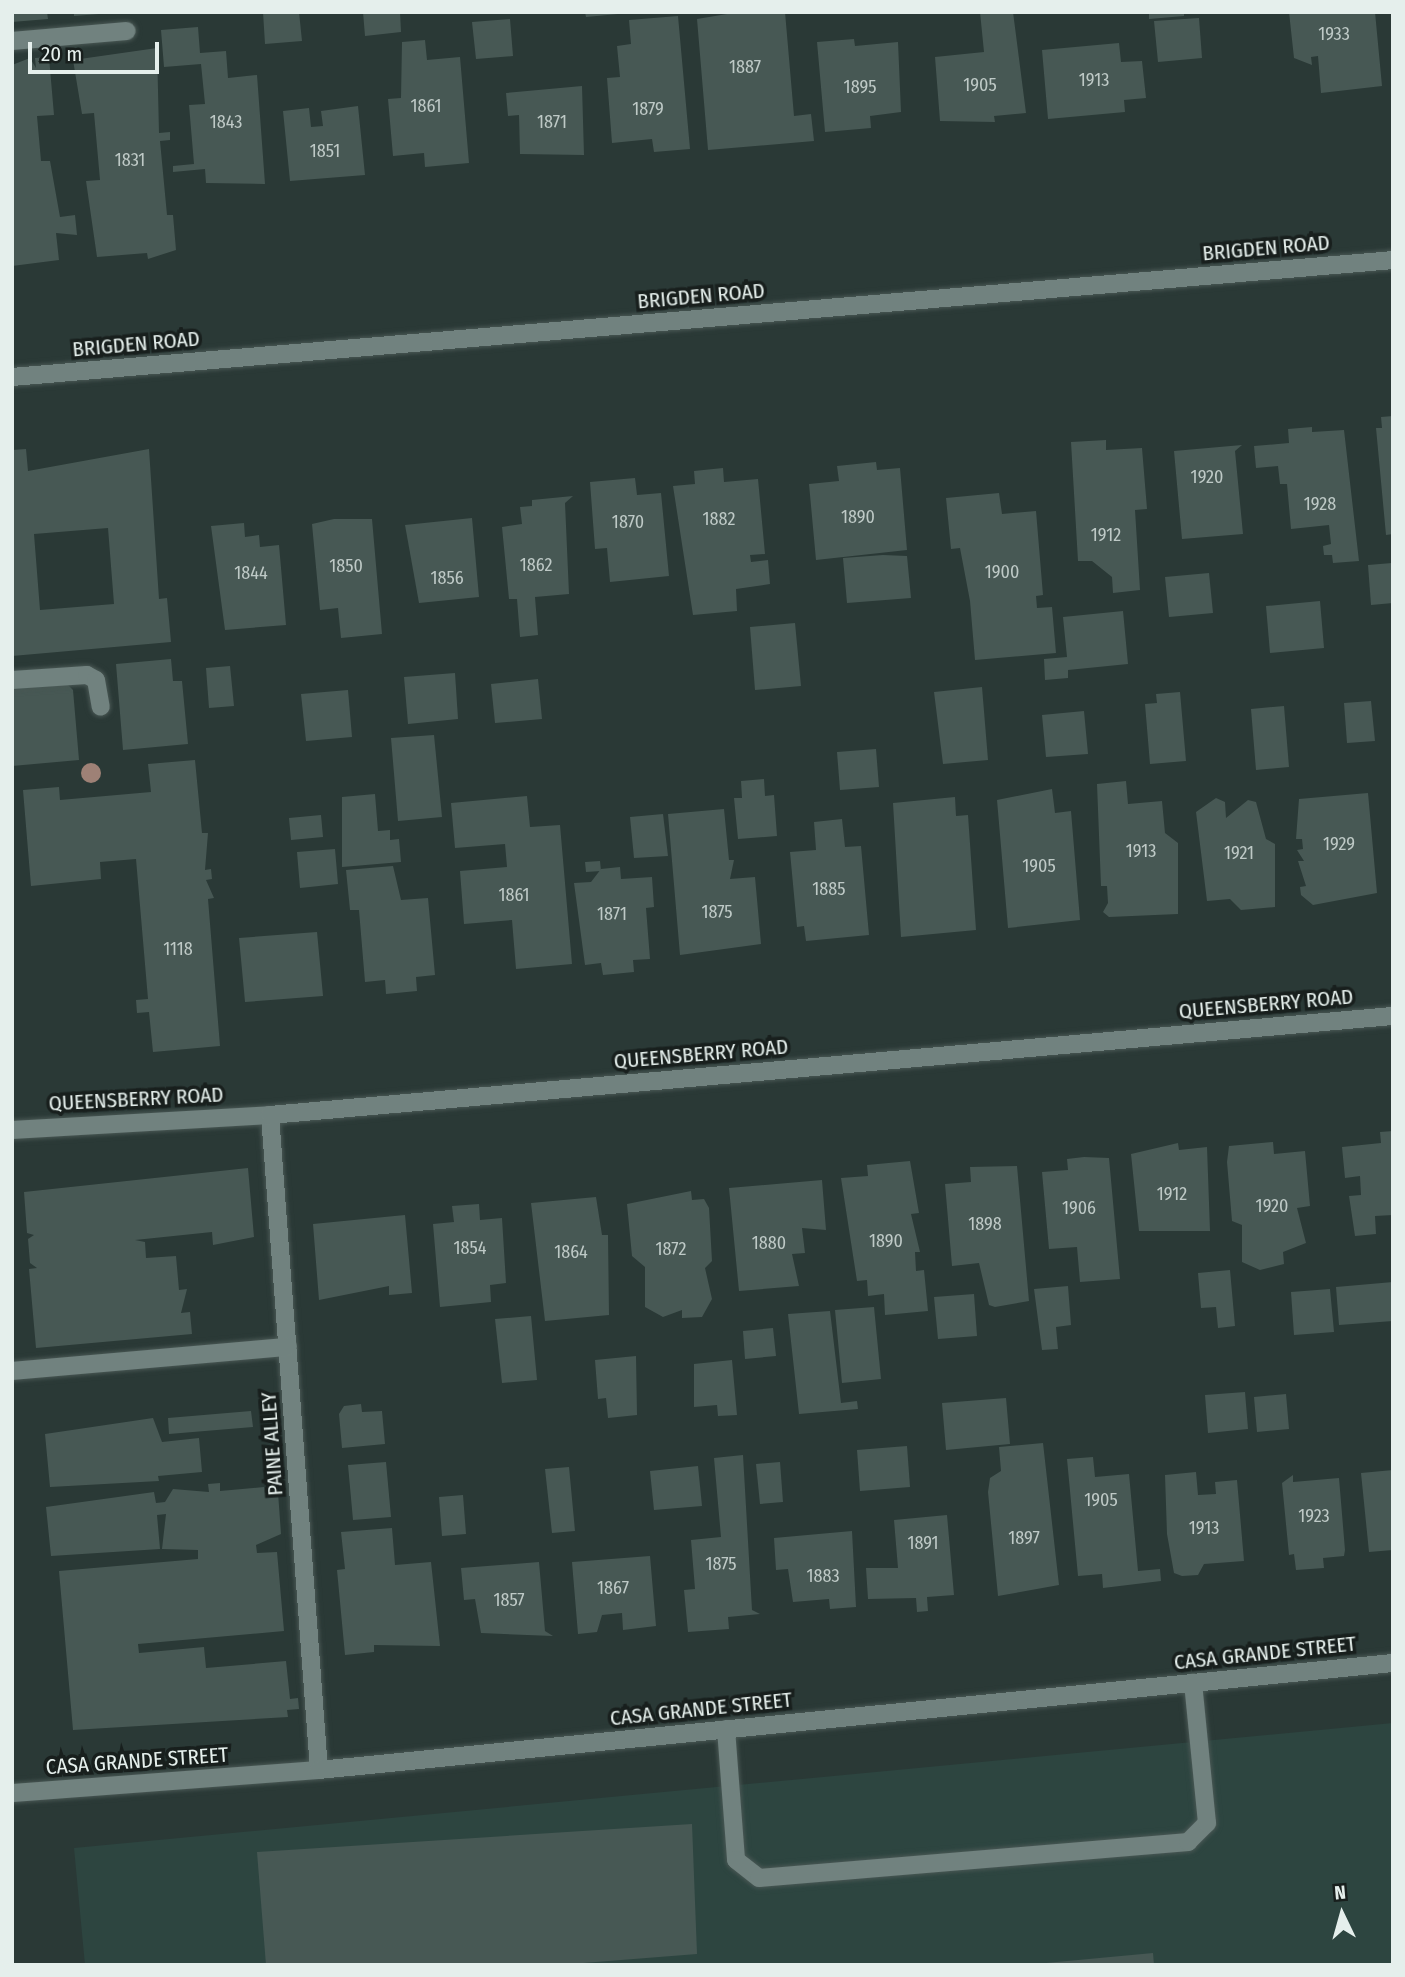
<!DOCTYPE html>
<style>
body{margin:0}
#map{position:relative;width:1405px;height:1977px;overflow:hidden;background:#2a3936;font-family:"Fira Sans Condensed",sans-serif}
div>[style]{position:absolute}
.built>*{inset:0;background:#2d4540}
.building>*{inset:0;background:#475854}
.roads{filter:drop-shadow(0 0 2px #495754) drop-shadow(0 0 2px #495754)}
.minor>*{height:18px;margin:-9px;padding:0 9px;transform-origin:9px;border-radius:9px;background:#71827f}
.trees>*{width:20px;height:20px;margin:-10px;border-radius:50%;background:#9e8176}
span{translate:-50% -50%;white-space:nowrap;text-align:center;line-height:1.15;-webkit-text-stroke:7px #181f1d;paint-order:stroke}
.number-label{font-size:18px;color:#bec9c6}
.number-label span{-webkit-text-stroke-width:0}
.street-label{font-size:21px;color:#e5efec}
.frame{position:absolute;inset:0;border:14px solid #e5efec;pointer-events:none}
.north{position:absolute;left:1307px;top:1879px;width:70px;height:70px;-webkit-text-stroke:5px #181f1d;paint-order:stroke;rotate:355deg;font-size:19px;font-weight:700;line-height:28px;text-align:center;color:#e5efec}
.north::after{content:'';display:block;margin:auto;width:24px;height:32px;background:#e5efec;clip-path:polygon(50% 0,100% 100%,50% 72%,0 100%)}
.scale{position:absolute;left:28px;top:42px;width:131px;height:32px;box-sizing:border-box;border:4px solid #e5efec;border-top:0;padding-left:9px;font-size:21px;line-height:24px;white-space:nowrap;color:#e5efec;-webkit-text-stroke:5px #181f1d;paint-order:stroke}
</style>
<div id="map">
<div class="built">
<div style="clip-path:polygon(1393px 1723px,1393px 1965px,85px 1965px,74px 1848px)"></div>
</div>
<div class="building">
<div style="clip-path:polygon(12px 12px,47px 12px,48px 19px,12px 22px)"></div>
<div style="clip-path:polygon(74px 12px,99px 12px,99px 14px,74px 16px)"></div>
<div style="clip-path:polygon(263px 12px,299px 12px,302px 41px,265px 44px)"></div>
<div style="clip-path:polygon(363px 12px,400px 12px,401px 32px,365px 36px)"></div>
<div style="clip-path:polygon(585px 12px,618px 12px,618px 14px,586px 17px)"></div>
<div style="clip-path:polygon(739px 12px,785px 12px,794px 116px,811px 114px,814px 141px,708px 150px,697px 19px)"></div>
<div style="clip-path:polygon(980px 12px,1013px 12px,1026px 113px,994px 116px,995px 122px,940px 121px,935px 57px,984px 52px)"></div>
<div style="clip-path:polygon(1149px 12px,1184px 12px,1184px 16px,1149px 19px)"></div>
<div style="clip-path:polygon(1289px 12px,1375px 12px,1382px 86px,1321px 93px,1318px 56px,1311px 57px,1312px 65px,1294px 58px)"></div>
<div style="clip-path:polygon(678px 16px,690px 149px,654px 152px,652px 139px,612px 143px,607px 78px,620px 77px,617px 46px,631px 44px,629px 20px)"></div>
<div style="clip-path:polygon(1199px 18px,1202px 58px,1158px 62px,1154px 21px)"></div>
<div style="clip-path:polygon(510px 19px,513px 56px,476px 59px,472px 22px)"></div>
<div style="clip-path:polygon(198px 27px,200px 53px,226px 51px,228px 78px,257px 75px,265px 184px,206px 183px,205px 169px,173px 172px,173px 166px,194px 164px,189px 105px,205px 104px,201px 64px,164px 67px,161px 30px)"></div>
<div style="clip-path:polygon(854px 39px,855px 46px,898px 42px,901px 112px,870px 116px,871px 128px,825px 132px,817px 42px)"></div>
<div style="clip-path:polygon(425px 40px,427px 60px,460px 57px,469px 163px,425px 167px,424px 153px,393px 156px,388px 99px,401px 98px,402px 42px)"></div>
<div style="clip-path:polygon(1119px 43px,1121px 62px,1142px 61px,1146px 98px,1124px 100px,1125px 112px,1048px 119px,1042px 50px)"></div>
<div style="clip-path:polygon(157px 48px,159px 133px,170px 132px,170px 140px,160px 141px,167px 215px,173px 215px,176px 250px,148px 259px,147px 253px,97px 257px,86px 181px,100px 180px,94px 113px,82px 114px,73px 60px)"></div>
<div style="clip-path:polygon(49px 57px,54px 115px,37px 116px,41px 161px,50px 161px,60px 217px,75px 215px,77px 235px,56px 233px,59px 260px,12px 266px,12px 65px,30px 58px,36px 68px,35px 58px)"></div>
<div style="clip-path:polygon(582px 86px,584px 155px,520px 154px,519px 115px,508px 116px,506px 93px)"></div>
<div style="clip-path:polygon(358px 106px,365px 175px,290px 181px,283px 111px,309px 108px,311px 127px,323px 126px,321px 111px)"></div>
<div style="clip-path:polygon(1393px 416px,1393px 534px,1386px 535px,1376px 428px,1382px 428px,1381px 417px)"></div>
<div style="clip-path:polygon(1312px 427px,1312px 432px,1344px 430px,1359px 561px,1333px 563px,1332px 555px,1324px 555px,1323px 546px,1331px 544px,1329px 525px,1291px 529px,1287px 484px,1280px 484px,1278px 466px,1256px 468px,1254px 446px,1289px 443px,1288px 429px)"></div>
<div style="clip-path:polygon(1106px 440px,1106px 450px,1142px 448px,1147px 509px,1135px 510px,1140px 590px,1113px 593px,1112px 577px,1092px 561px,1078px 561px,1071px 442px)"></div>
<div style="clip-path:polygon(1242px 445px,1235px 451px,1243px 534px,1182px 539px,1174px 451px)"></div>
<div style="clip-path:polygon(evenodd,26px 449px,28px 471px,149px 449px,159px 599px,167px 598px,171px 642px,12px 656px,12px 450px,26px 449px,108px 528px,114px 604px,40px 610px,34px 534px,108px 528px)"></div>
<div style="clip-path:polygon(876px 462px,877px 470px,900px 468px,907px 550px,816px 560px,809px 484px,839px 481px,837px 466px)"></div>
<div style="clip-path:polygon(723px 468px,724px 482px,758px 479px,765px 554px,750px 555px,751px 562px,768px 560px,770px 584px,736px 589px,737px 611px,693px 615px,673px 486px,695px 484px,694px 471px)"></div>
<div style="clip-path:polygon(635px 478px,637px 495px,661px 493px,669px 576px,610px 582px,607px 548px,595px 549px,590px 482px)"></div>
<div style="clip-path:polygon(999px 493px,1002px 514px,1036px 511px,1043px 595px,1036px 596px,1037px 608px,1052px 607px,1056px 653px,975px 660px,970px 601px,960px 548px,951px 549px,946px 498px)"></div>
<div style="clip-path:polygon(573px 496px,565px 503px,569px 594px,535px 597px,538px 635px,520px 637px,517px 599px,509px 599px,502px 527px,522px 524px,520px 507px,532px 506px,532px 500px)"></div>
<div style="clip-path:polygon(472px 518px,479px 597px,419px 603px,405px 525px)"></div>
<div style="clip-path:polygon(334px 519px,372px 519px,382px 634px,341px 638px,338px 608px,320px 610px,312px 524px)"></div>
<div style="clip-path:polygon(244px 523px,245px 537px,259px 535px,260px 547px,279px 545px,286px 625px,225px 630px,211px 526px)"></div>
<div style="clip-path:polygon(883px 555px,907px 556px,911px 598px,847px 603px,843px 558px)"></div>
<div style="clip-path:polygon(1392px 563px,1393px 603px,1371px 605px,1368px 565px)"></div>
<div style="clip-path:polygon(1209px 573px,1213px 613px,1169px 617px,1165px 577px)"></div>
<div style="clip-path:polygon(1320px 601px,1324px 648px,1270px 653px,1266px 606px)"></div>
<div style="clip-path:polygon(1123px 611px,1128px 664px,1068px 670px,1068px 678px,1045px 680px,1044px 659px,1067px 657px,1063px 617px)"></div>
<div style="clip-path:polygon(795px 623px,801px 686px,755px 690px,750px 627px)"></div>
<div style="clip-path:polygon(171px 659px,173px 681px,182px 681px,188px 744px,123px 750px,116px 664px)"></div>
<div style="clip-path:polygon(230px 666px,234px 706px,209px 708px,206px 668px)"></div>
<div style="clip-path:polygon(455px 673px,458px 719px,408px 724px,404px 677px)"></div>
<div style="clip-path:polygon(538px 679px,542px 719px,495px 723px,491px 684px)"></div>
<div style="clip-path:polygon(64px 681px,73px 690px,79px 760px,12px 766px,12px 685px)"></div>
<div style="clip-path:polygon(982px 687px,988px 760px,943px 764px,934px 692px)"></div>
<div style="clip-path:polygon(348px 690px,352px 737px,306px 741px,301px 694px)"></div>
<div style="clip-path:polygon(1180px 692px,1186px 761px,1150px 764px,1145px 704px,1157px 703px,1156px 694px)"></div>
<div style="clip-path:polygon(1371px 701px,1375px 741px,1347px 743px,1344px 703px)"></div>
<div style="clip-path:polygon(1284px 706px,1289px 767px,1256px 770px,1251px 709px)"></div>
<div style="clip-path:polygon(1084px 711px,1088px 754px,1046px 757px,1042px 715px)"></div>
<div style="clip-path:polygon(434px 735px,442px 817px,398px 821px,391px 738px)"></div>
<div style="clip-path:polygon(876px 749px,879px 787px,840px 790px,837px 752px)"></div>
<div style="clip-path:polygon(195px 760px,202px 833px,208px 833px,205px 870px,211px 869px,212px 879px,206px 880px,214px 898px,208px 899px,220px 1046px,153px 1052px,149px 1012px,137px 1013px,136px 1000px,148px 999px,136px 859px,100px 862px,101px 879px,31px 886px,23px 790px,59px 787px,60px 800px,151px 792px,148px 764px)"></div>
<div style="clip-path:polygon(764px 779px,765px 796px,774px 795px,777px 836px,738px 839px,734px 798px,742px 798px,741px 781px)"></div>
<div style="clip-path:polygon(1126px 781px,1128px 804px,1162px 801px,1165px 833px,1178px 843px,1178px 914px,1109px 917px,1103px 912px,1108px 903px,1107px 886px,1101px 886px,1097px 784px)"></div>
<div style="clip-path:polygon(1052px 789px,1055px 813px,1071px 811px,1080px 920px,1008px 928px,997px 800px)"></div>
<div style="clip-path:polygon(1368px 793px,1377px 893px,1313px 905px,1301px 895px,1300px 887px,1306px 886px,1298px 861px,1304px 861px,1297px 850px,1303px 849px,1302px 839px,1296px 839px,1299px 799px)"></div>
<div style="clip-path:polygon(375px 794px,378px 831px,390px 830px,390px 840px,399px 839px,401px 862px,342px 867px,342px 797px)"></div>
<div style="clip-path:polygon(527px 796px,530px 827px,560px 825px,572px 964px,516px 969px,512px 920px,464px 924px,460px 871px,507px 867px,505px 844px,455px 848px,451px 803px)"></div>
<div style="clip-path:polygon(955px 797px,956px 816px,968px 815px,976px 930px,901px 937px,893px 803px)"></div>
<div style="clip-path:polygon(1216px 798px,1225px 802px,1226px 818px,1248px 800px,1256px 802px,1266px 839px,1275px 844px,1275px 907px,1241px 910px,1230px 899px,1207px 901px,1196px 812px)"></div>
<div style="clip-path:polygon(724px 809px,729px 860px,734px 860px,730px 879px,755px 877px,761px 944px,680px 955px,668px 814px)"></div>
<div style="clip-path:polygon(663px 814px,668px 856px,634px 858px,630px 817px)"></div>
<div style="clip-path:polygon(321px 815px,323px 837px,291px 840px,289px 818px)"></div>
<div style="clip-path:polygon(842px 819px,845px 847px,861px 846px,869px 935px,806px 941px,804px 926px,797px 927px,790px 852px,816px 850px,814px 822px)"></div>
<div style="clip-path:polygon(335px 849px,338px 884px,300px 888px,297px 852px)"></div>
<div style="clip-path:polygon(600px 861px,601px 871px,586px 872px,585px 862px)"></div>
<div style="clip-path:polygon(393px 866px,401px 900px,428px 898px,435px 975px,416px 977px,417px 991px,386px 994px,385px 980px,365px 982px,359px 910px,350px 910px,346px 870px)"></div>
<div style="clip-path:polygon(620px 867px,621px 879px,652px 877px,654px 907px,646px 908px,650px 959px,633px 960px,634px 972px,603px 975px,601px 963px,585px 965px,574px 883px,591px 882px,601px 869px)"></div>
<div style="clip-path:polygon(317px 932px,323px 996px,245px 1002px,239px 938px)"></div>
<div style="clip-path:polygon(1393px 1131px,1393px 1215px,1375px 1216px,1376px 1234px,1355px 1236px,1349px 1196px,1361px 1195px,1360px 1176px,1345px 1178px,1342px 1147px,1381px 1143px,1380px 1132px)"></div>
<div style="clip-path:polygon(1273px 1142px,1274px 1154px,1305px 1151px,1310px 1206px,1297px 1208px,1306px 1243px,1283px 1252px,1284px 1264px,1260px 1270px,1242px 1262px,1242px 1225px,1232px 1221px,1227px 1162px,1229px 1146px)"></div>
<div style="clip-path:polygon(1178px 1143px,1179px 1150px,1207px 1147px,1210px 1231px,1139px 1231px,1131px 1154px)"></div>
<div style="clip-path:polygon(1084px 1157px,1109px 1158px,1120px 1279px,1080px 1282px,1077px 1247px,1049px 1249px,1042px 1172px,1068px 1170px,1067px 1159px)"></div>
<div style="clip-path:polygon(910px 1161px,919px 1213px,911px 1214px,920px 1252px,915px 1252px,916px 1271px,924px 1270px,928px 1311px,885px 1315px,884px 1294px,868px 1296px,867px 1280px,857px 1281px,841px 1178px,868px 1176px,867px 1165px)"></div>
<div style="clip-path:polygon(1017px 1166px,1029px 1301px,995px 1307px,989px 1305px,979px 1263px,952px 1266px,945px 1184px,971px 1182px,970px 1167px)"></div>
<div style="clip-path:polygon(248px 1168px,254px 1237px,213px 1245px,212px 1232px,135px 1240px,145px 1242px,146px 1258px,176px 1256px,179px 1290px,187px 1289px,181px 1313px,190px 1312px,192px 1334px,36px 1348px,29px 1269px,37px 1268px,30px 1263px,28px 1239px,34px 1235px,27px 1233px,24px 1192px)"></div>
<div style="clip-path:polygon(822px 1180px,826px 1230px,802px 1228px,805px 1253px,792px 1254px,799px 1286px,739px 1291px,729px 1188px)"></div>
<div style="clip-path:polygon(691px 1191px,692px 1200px,704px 1199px,709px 1208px,712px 1261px,705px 1268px,712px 1299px,702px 1317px,682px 1318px,682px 1310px,663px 1317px,645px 1307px,645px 1267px,632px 1256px,627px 1204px)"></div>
<div style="clip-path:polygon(596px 1197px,602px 1235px,608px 1235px,609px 1315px,545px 1321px,531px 1203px)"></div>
<div style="clip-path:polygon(479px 1204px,480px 1220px,502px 1218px,506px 1283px,490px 1285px,491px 1302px,440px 1307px,433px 1224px,454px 1222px,452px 1206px)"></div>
<div style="clip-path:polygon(405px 1215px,412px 1293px,389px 1295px,389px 1286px,319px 1300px,313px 1224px)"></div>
<div style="clip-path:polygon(1230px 1270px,1235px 1326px,1218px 1328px,1216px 1307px,1201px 1308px,1198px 1273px)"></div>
<div style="clip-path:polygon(1393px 1282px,1393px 1321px,1339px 1325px,1336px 1287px)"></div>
<div style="clip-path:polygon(1068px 1286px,1071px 1325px,1056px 1327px,1058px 1349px,1042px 1350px,1034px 1289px)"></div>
<div style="clip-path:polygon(1330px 1289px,1334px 1332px,1294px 1335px,1291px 1292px)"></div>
<div style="clip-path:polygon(974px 1294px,977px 1336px,938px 1339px,934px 1297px)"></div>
<div style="clip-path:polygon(874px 1307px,881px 1379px,842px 1383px,835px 1310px)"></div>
<div style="clip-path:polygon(830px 1311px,841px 1403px,857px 1401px,858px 1409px,799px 1414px,788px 1314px)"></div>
<div style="clip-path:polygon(531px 1316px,537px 1380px,502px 1383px,495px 1319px)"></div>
<div style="clip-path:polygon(773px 1328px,776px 1356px,745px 1359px,743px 1331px)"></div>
<div style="clip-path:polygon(636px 1356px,637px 1415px,608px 1418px,606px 1398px,598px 1399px,595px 1360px)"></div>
<div style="clip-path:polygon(732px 1360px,737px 1415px,718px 1416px,717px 1405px,694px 1407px,694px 1364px)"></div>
<div style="clip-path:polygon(1245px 1392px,1248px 1429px,1208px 1433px,1205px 1395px)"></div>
<div style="clip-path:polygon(1286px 1394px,1289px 1429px,1257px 1432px,1254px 1397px)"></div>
<div style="clip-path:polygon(1006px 1398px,1010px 1444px,946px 1450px,942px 1403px)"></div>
<div style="clip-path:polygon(361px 1404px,362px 1412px,382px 1411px,385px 1444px,342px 1448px,339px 1414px,344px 1406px)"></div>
<div style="clip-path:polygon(251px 1411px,253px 1427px,169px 1434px,168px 1418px)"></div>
<div style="clip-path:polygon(153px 1418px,162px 1442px,199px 1438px,202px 1472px,158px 1476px,159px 1481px,50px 1487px,45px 1434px)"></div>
<div style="clip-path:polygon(1043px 1443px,1059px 1585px,998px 1596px,988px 1492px,990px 1478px,1001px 1471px,999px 1447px)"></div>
<div style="clip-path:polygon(907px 1446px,910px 1487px,860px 1491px,857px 1450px)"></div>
<div style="clip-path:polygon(743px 1455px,752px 1610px,760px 1614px,728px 1617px,729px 1629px,688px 1632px,684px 1590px,695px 1589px,691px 1540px,721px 1537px,714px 1458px)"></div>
<div style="clip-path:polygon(1093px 1457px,1095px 1477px,1129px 1474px,1138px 1571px,1160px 1569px,1161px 1581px,1103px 1588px,1102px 1574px,1078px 1576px,1067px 1459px)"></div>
<div style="clip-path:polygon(386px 1462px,391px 1517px,353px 1520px,348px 1465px)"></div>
<div style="clip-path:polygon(780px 1462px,783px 1502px,760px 1504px,756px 1464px)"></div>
<div style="clip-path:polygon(698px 1466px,702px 1506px,654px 1510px,650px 1471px)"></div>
<div style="clip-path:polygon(569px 1467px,575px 1531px,552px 1533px,545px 1469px)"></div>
<div style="clip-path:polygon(1393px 1470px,1393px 1550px,1369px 1552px,1361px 1473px)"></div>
<div style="clip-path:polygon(1196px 1472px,1198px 1495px,1216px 1494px,1215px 1482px,1237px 1480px,1244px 1561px,1204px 1564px,1198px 1575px,1182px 1576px,1174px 1573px,1167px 1534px,1165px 1475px)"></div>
<div style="clip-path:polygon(1293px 1475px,1293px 1482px,1339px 1478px,1345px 1550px,1344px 1556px,1323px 1558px,1324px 1568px,1296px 1570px,1294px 1554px,1289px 1555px,1282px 1483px)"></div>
<div style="clip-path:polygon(220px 1483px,220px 1491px,264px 1487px,265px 1493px,278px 1492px,281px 1534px,256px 1545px,257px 1553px,277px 1552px,284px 1631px,138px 1644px,139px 1653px,204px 1647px,206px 1668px,286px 1661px,290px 1699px,298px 1698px,299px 1709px,287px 1710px,288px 1717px,73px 1730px,59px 1571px,198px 1559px,198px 1550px,162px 1549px,166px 1514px,157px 1515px,160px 1549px,51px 1556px,46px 1507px,154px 1492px,156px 1503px,165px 1502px,173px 1489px,209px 1492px,208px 1484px)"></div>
<div style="clip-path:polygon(463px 1495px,466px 1534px,442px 1536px,439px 1497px)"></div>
<div style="clip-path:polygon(947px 1515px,954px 1595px,927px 1597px,928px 1611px,917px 1612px,916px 1598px,868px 1599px,866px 1568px,898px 1568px,894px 1520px)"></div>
<div style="clip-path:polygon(392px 1528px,395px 1565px,431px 1562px,440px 1646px,374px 1645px,374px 1652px,345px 1655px,337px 1570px,345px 1569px,341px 1532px)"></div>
<div style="clip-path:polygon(852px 1531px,856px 1607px,830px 1609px,829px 1599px,793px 1602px,788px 1569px,776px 1570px,774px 1538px)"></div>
<div style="clip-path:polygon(650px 1556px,656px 1626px,623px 1630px,622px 1613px,602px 1615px,597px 1632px,578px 1634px,572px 1562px)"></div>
<div style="clip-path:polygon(539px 1562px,545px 1631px,553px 1636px,481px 1633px,475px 1599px,464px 1600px,461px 1568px)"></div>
<div style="clip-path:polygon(692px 1824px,697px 1954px,558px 1965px,266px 1965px,257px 1852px)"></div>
<div style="clip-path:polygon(1153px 1953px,1154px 1965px,1046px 1965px,1046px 1963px)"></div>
</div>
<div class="roads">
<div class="minor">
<div style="left:12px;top:41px;width:115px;rotate:-5deg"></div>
<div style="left:12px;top:377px;width:1386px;rotate:-4.84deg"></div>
<div style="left:12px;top:680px;width:75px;rotate:-3.8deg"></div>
<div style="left:87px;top:675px;width:10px;rotate:29deg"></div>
<div style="left:96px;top:680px;width:27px;rotate:80deg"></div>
<div style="left:270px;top:1115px;width:657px;rotate:85.72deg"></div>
<div style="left:12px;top:1130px;width:258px;rotate:-3.3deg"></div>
<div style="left:270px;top:1115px;width:1127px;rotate:-5.04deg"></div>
<div style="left:12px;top:1371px;width:277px;rotate:-5deg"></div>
<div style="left:726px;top:1729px;width:131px;rotate:85.6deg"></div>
<div style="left:736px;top:1860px;width:29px;rotate:38deg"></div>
<div style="left:759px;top:1878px;width:431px;rotate:-4.8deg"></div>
<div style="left:1188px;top:1842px;width:27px;rotate:-45deg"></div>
<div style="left:1207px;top:1823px;width:141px;rotate:-95.7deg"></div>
<div style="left:12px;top:1793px;width:308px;rotate:-4.3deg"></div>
<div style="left:319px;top:1770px;width:1079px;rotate:-5.69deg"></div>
</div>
</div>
<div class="trees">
<div style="left:91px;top:773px"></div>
</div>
<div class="number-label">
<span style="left:1334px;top:34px">1933</span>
<span style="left:745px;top:67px">1887</span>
<span style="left:1094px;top:80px">1913</span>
<span style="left:980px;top:85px">1905</span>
<span style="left:860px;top:87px">1895</span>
<span style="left:426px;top:106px">1861</span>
<span style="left:648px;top:109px">1879</span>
<span style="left:226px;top:122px">1843</span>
<span style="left:552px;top:122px">1871</span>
<span style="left:325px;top:151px">1851</span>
<span style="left:130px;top:160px">1831</span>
<span style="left:1207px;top:477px">1920</span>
<span style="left:1320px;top:504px">1928</span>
<span style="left:858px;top:517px">1890</span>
<span style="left:719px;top:519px">1882</span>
<span style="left:628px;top:522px">1870</span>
<span style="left:1106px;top:535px">1912</span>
<span style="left:536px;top:565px">1862</span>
<span style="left:346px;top:566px">1850</span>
<span style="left:1002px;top:572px">1900</span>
<span style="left:251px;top:573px">1844</span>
<span style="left:447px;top:578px">1856</span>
<span style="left:1339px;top:844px">1929</span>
<span style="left:1141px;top:851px">1913</span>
<span style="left:1239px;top:853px">1921</span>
<span style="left:1039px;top:866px">1905</span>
<span style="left:829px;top:889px">1885</span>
<span style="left:514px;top:895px">1861</span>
<span style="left:717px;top:912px">1875</span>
<span style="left:612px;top:914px">1871</span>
<span style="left:178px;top:949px">1118</span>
<span style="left:1172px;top:1194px">1912</span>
<span style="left:1272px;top:1206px">1920</span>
<span style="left:1079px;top:1208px">1906</span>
<span style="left:985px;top:1224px">1898</span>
<span style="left:886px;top:1241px">1890</span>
<span style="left:769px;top:1243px">1880</span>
<span style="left:470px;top:1248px">1854</span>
<span style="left:671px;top:1249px">1872</span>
<span style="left:571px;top:1252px">1864</span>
<span style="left:1101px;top:1500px">1905</span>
<span style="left:1314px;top:1516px">1923</span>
<span style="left:1204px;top:1528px">1913</span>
<span style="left:1024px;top:1538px">1897</span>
<span style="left:923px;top:1543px">1891</span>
<span style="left:721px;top:1564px">1875</span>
<span style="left:823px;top:1576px">1883</span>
<span style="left:613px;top:1588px">1867</span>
<span style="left:509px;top:1600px">1857</span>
</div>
<div class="street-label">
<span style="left:1266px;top:248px;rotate:-5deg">BRIGDEN ROAD</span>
<span style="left:701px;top:296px;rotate:-5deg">BRIGDEN ROAD</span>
<span style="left:136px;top:344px;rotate:-5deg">BRIGDEN ROAD</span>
<span style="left:1266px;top:1004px;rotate:-5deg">QUEENSBERRY ROAD</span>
<span style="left:701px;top:1054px;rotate:-5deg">QUEENSBERRY ROAD</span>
<span style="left:136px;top:1099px;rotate:-3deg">QUEENSBERRY ROAD</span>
<span style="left:272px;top:1444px;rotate:-94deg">PAINE ALLEY</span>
<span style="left:1265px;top:1653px;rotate:-6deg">CASA GRANDE STREET</span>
<span style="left:701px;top:1709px;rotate:-6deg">CASA GRANDE STREET</span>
<span style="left:137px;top:1761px;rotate:-4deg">CASA GRANDE STREET</span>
</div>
<div class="frame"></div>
<div class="north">N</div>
<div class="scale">20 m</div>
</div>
